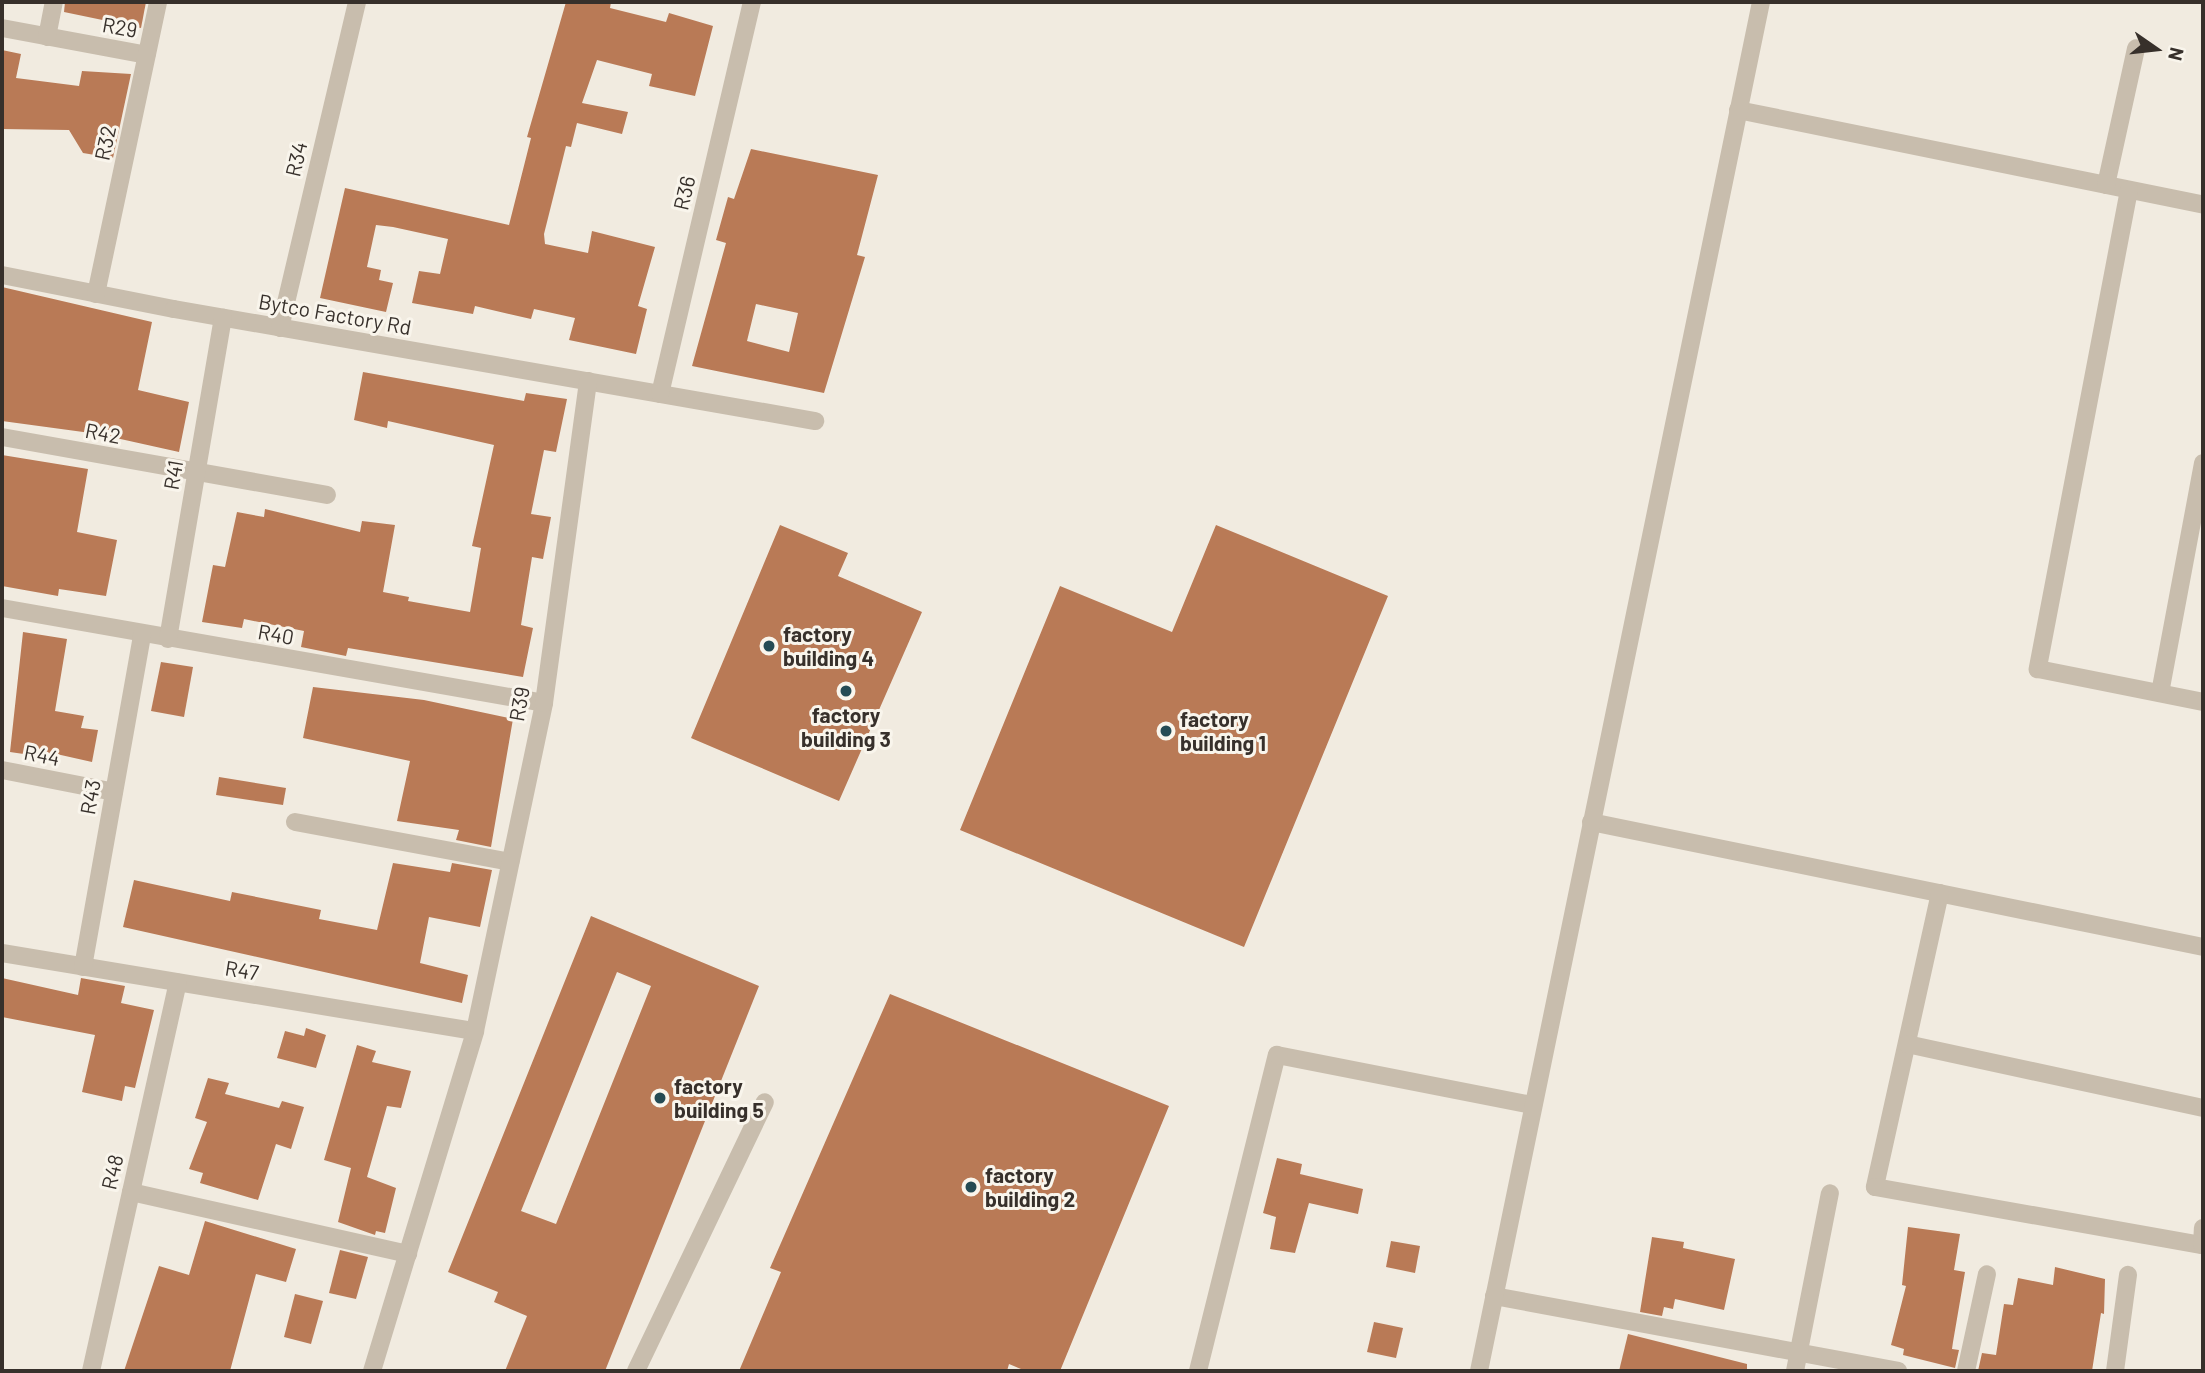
<!DOCTYPE html>
<style>
body{margin:0}
#map{position:relative;width:2205px;height:1373px;overflow:hidden;background:#f1ebe0;font-family:Barlow,sans-serif}
div>[style]{position:absolute}
.building>*{inset:0;background:#b97a56}
.minor>*{height:18px;margin:-9px;padding:0 9px;transform-origin:9px;border-radius:9px;background:#c8bdad}
.dots>*{width:19px;height:19px;translate:-50% -50%;box-sizing:border-box;border:4px solid #f9f5ec;border-radius:50%}
span{translate:-50% -50%;white-space:nowrap;text-align:center;line-height:1.15;-webkit-text-stroke:6px #f9f5ec;paint-order:stroke}
.street-label{font-size:21px;color:#37302b}
.poi-label{font-size:21px;color:#37302b;font-weight:700}
.left{translate:0 -50%;text-align:left}
.frame{position:absolute;inset:0;border:4px solid #37302b;pointer-events:none}
.north{position:absolute;left:2121px;top:14px;width:70px;height:70px;-webkit-text-stroke:5px #f9f5ec;paint-order:stroke;rotate:104deg;font-size:19px;font-weight:700;line-height:28px;text-align:center;color:#37302b}
.north::after{content:'';display:block;margin:auto;width:24px;height:32px;background:#37302b;clip-path:polygon(50% 0,100% 100%,50% 72%,0 100%)}
</style>
<div id="map">
<div class="building">
<div style="clip-path:polygon(65px 2px,146px 2px,141px 28px,64px 12px)"></div>
<div style="clip-path:polygon(566px 2px,611px 2px,610px 8px,666px 22px,669px 13px,713px 26px,695px 96px,649px 86px,652px 74px,597px 60px,582px 103px,628px 112px,622px 134px,577px 123px,571px 147px,566px 146px,544px 234px,545px 244px,588px 253px,592px 231px,655px 247px,638px 306px,647px 309px,636px 354px,569px 340px,575px 318px,534px 309px,531px 319px,475px 306px,473px 314px,412px 303px,419px 271px,440px 274px,448px 239px,393px 227px,376px 225px,367px 267px,381px 270px,379px 280px,393px 283px,386px 312px,320px 298px,345px 188px,509px 225px,531px 138px,527px 137px)"></div>
<div style="clip-path:polygon(2px 50px,21px 54px,16px 78px,79px 86px,82px 71px,131px 74px,113px 158px,83px 153px,69px 130px,2px 129px)"></div>
<div style="clip-path:polygon(evenodd,751px 149px,878px 175px,857px 255px,865px 257px,824px 393px,692px 366px,726px 243px,716px 240px,728px 197px,734px 199px,751px 149px,756px 304px,798px 313px,789px 352px,747px 341px,756px 304px)"></div>
<div style="clip-path:polygon(2px 287px,152px 322px,138px 390px,189px 402px,179px 452px,98px 434px,2px 421px)"></div>
<div style="clip-path:polygon(363px 372px,524px 401px,526px 393px,567px 399px,556px 452px,544px 450px,531px 514px,551px 517px,543px 559px,532px 557px,521px 625px,533px 628px,523px 677px,348px 648px,346px 656px,301px 647px,304px 631px,244px 619px,242px 628px,202px 622px,213px 565px,225px 567px,237px 512px,264px 517px,265px 509px,360px 532px,362px 521px,395px 525px,383px 592px,409px 597px,408px 601px,470px 612px,481px 548px,472px 546px,494px 445px,388px 421px,387px 428px,354px 420px)"></div>
<div style="clip-path:polygon(2px 455px,88px 469px,77px 532px,117px 540px,106px 596px,59px 589px,58px 596px,2px 586px)"></div>
<div style="clip-path:polygon(780px 525px,848px 553px,838px 576px,922px 612px,839px 801px,691px 738px)"></div>
<div style="clip-path:polygon(1216px 525px,1388px 596px,1244px 947px,960px 830px,1060px 586px,1172px 632px)"></div>
<div style="clip-path:polygon(23px 632px,67px 639px,55px 711px,84px 716px,81px 728px,98px 730px,92px 762px,52px 753px,51px 758px,10px 752px)"></div>
<div style="clip-path:polygon(161px 662px,193px 667px,184px 717px,151px 711px)"></div>
<div style="clip-path:polygon(313px 687px,424px 700px,513px 719px,491px 847px,456px 840px,459px 830px,397px 821px,410px 761px,303px 738px)"></div>
<div style="clip-path:polygon(219px 777px,286px 788px,283px 805px,216px 795px)"></div>
<div style="clip-path:polygon(393px 863px,450px 872px,452px 863px,492px 870px,480px 927px,429px 917px,420px 963px,468px 975px,462px 1003px,123px 927px,134px 880px,230px 901px,232px 892px,321px 910px,319px 919px,377px 930px)"></div>
<div style="clip-path:polygon(evenodd,591px 916px,759px 986px,605px 1371px,505px 1371px,527px 1316px,494px 1302px,498px 1292px,448px 1272px,591px 916px,617px 972px,651px 986px,556px 1224px,521px 1211px,617px 972px)"></div>
<div style="clip-path:polygon(2px 978px,78px 995px,81px 978px,125px 986px,121px 1003px,154px 1010px,135px 1088px,125px 1086px,122px 1101px,82px 1092px,95px 1035px,2px 1017px)"></div>
<div style="clip-path:polygon(890px 994px,1169px 1106px,1060px 1371px,1026px 1371px,1009px 1364px,1007px 1371px,739px 1371px,781px 1272px,770px 1268px)"></div>
<div style="clip-path:polygon(306px 1028px,326px 1035px,316px 1068px,277px 1058px,285px 1031px,304px 1036px)"></div>
<div style="clip-path:polygon(357px 1045px,376px 1051px,372px 1062px,411px 1071px,401px 1108px,387px 1106px,367px 1177px,396px 1188px,385px 1233px,376px 1231px,375px 1235px,338px 1222px,351px 1168px,324px 1160px)"></div>
<div style="clip-path:polygon(208px 1078px,229px 1083px,225px 1094px,279px 1108px,282px 1101px,304px 1107px,291px 1149px,276px 1144px,258px 1200px,200px 1183px,203px 1173px,189px 1169px,207px 1122px,195px 1118px)"></div>
<div style="clip-path:polygon(1277px 1158px,1302px 1164px,1300px 1174px,1363px 1189px,1358px 1214px,1309px 1203px,1295px 1253px,1270px 1249px,1276px 1217px,1263px 1213px)"></div>
<div style="clip-path:polygon(205px 1221px,296px 1249px,286px 1282px,256px 1274px,230px 1371px,124px 1371px,159px 1266px,189px 1275px)"></div>
<div style="clip-path:polygon(1908px 1227px,1960px 1234px,1954px 1270px,1965px 1272px,1953px 1342px,1952px 1349px,1959px 1350px,1955px 1368px,1903px 1355px,1904px 1349px,1891px 1345px,1906px 1286px,1902px 1285px)"></div>
<div style="clip-path:polygon(1652px 1237px,1684px 1242px,1683px 1248px,1735px 1259px,1724px 1310px,1675px 1299px,1673px 1309px,1664px 1307px,1662px 1316px,1640px 1312px)"></div>
<div style="clip-path:polygon(1391px 1241px,1420px 1246px,1415px 1273px,1386px 1267px)"></div>
<div style="clip-path:polygon(340px 1250px,368px 1257px,356px 1299px,329px 1293px)"></div>
<div style="clip-path:polygon(2055px 1267px,2105px 1279px,2104px 1314px,2101px 1313px,2092px 1371px,1978px 1371px,1982px 1353px,1996px 1355px,2004px 1304px,2013px 1305px,2018px 1278px,2053px 1285px)"></div>
<div style="clip-path:polygon(295px 1294px,323px 1301px,311px 1344px,284px 1337px)"></div>
<div style="clip-path:polygon(1374px 1322px,1403px 1328px,1396px 1358px,1367px 1352px)"></div>
<div style="clip-path:polygon(1628px 1334px,1747px 1364px,1747px 1371px,1619px 1371px)"></div>
</div>
<div class="minor">
<div style="left:2px;top:28px;width:147px;rotate:10.5deg"></div>
<div style="left:47px;top:37px;width:36px;rotate:-79deg"></div>
<div style="left:1738px;top:110px;width:475px;rotate:11.5deg"></div>
<div style="left:2106px;top:185px;width:140px;rotate:-77.6deg"></div>
<div style="left:2129px;top:190px;width:488px;rotate:100.8deg"></div>
<div style="left:2038px;top:669px;width:168px;rotate:11.3deg"></div>
<div style="left:2px;top:275px;width:175px;rotate:11.2deg"></div>
<div style="left:174px;top:309px;width:651px;rotate:9.91deg"></div>
<div style="left:96px;top:294px;width:299px;rotate:-78deg"></div>
<div style="left:280px;top:328px;width:335px;rotate:-76.7deg"></div>
<div style="left:660px;top:394px;width:403px;rotate:-76.8deg"></div>
<div style="left:2px;top:437px;width:330px;rotate:10.1deg"></div>
<div style="left:2px;top:608px;width:550px;rotate:9.94deg"></div>
<div style="left:168px;top:639px;width:326px;rotate:-80.3deg"></div>
<div style="left:2160px;top:693px;width:234px;rotate:-79.4deg"></div>
<div style="left:2px;top:770px;width:114px;rotate:11.1deg"></div>
<div style="left:295px;top:822px;width:219px;rotate:10.5deg"></div>
<div style="left:1591px;top:822px;width:625px;rotate:11.54deg"></div>
<div style="left:1940px;top:893px;width:301px;rotate:102.5deg"></div>
<div style="left:1875px;top:1187px;width:332px;rotate:10.1deg"></div>
<div style="left:2202px;top:1245px;width:17px;rotate:-87deg"></div>
<div style="left:2px;top:953px;width:479px;rotate:9.4deg"></div>
<div style="left:83px;top:967px;width:337px;rotate:-79.9deg"></div>
<div style="left:1907px;top:1044px;width:303px;rotate:12.2deg"></div>
<div style="left:131px;top:1192px;width:284px;rotate:12.6deg"></div>
<div style="left:1494px;top:1296px;width:411px;rotate:10.5deg"></div>
<div style="left:91px;top:1371px;width:398px;rotate:-77.4deg"></div>
<div style="left:372px;top:1371px;width:355px;rotate:-73.1deg"></div>
<div style="left:475px;top:1031px;width:335px;rotate:-78.1deg"></div>
<div style="left:544px;top:703px;width:325px;rotate:-82.2deg"></div>
<div style="left:636px;top:1371px;width:298px;rotate:-64.4deg"></div>
<div style="left:1198px;top:1371px;width:326px;rotate:-76deg"></div>
<div style="left:1277px;top:1055px;width:261px;rotate:11.1deg"></div>
<div style="left:1479px;top:1371px;width:1398px;rotate:-78.36deg"></div>
<div style="left:1795px;top:1371px;width:181px;rotate:-78.9deg"></div>
<div style="left:1966px;top:1371px;width:99px;rotate:-77.8deg"></div>
<div style="left:2115px;top:1371px;width:97px;rotate:-82.3deg"></div>
</div>
<div class="dots">
<div style="left:769px;top:646px;background:#254b54"></div>
<div style="left:846px;top:691px;background:#254b54"></div>
<div style="left:1166px;top:731px;background:#254b54"></div>
<div style="left:660px;top:1098px;background:#254b54"></div>
<div style="left:971px;top:1187px;background:#254b54"></div>
</div>
<div class="street-label">
<span style="left:120px;top:27px;rotate:10deg">R29</span>
<span style="left:105px;top:143px;rotate:-78deg">R32</span>
<span style="left:296px;top:159px;rotate:-77deg">R34</span>
<span style="left:684px;top:193px;rotate:-77deg">R36</span>
<span style="left:335px;top:314px;rotate:10deg">Bytco Factory Rd</span>
<span style="left:103px;top:433px;rotate:11deg">R42</span>
<span style="left:173px;top:475px;rotate:-80deg">R41</span>
<span style="left:276px;top:634px;rotate:10deg">R40</span>
<span style="left:519px;top:704px;rotate:-80deg">R39</span>
<span style="left:42px;top:755px;rotate:11deg">R44</span>
<span style="left:90px;top:797px;rotate:-80deg">R43</span>
<span style="left:242px;top:970px;rotate:9deg">R47</span>
<span style="left:112px;top:1172px;rotate:-77deg">R48</span>
</div>
<div class="poi-label">
<span class="left" style="left:783px;top:646px">factory<br>building 4</span>
<span style="left:846px;top:727px">factory<br>building 3</span>
<span class="left" style="left:1180px;top:731px">factory<br>building 1</span>
<span class="left" style="left:674px;top:1098px">factory<br>building 5</span>
<span class="left" style="left:985px;top:1187px">factory<br>building 2</span>
</div>
<div class="frame"></div>
<div class="north">N</div>
</div>
